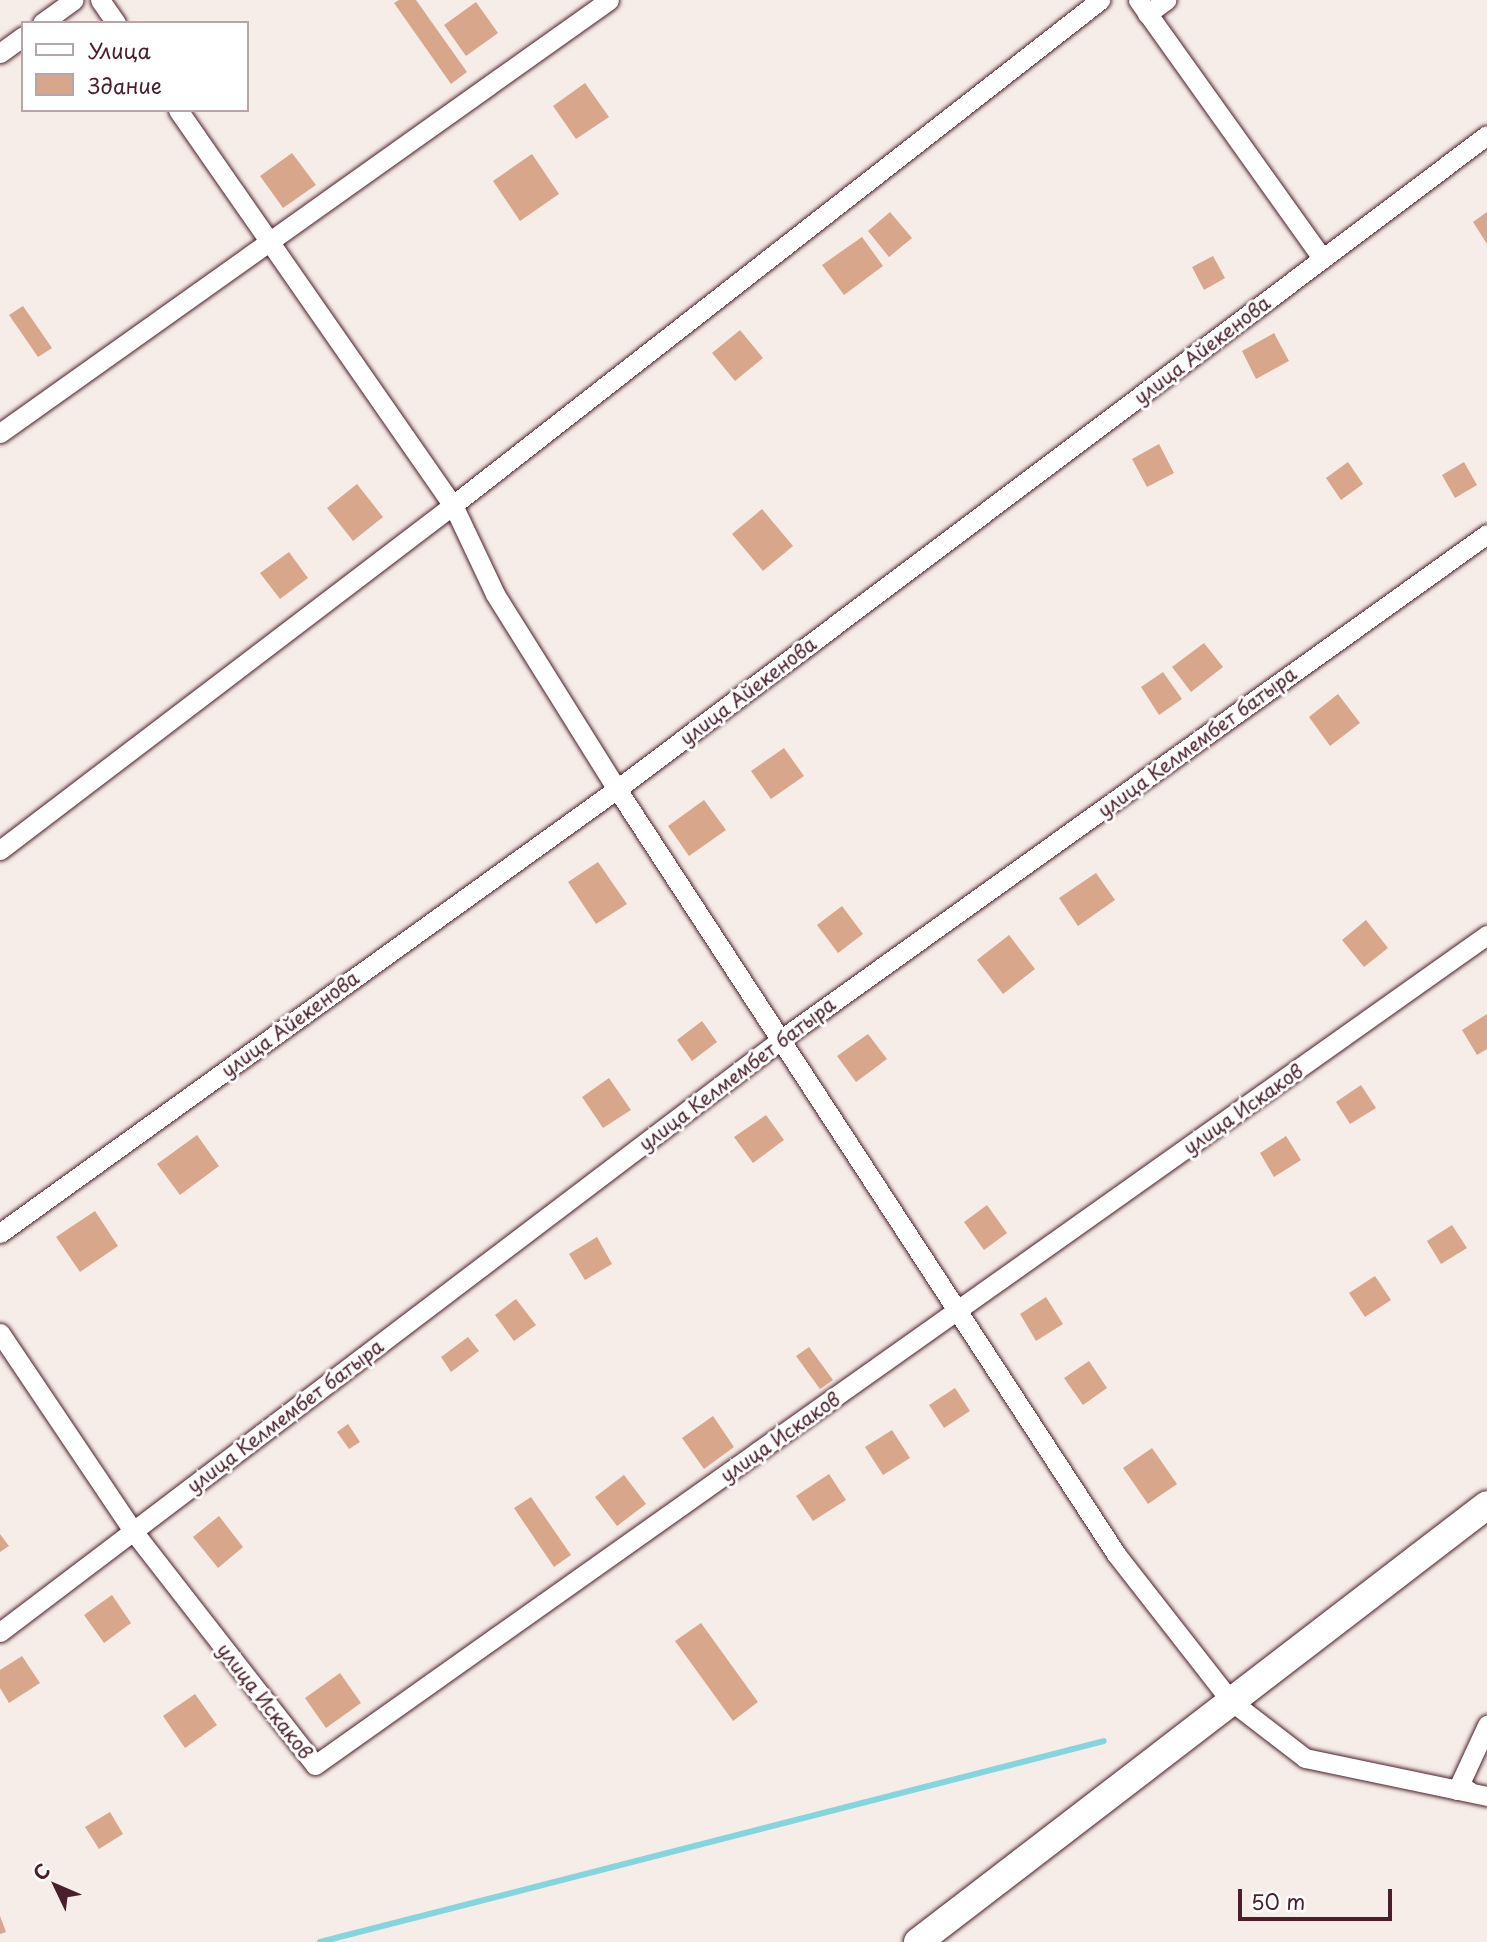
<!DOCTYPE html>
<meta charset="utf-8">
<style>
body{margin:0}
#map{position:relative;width:1487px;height:1942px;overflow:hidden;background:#f7ede8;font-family:"Playpen Sans",sans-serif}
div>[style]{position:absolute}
.stream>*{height:6px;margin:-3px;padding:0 3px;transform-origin:3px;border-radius:3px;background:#85d5de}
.building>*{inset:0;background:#d8a68b}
.roads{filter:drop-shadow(0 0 2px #4a1f2b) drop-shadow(0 0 2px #4a1f2b)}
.street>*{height:19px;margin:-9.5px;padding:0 9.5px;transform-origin:9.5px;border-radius:9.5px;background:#fff}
.secondary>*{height:28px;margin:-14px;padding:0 14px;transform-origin:14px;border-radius:14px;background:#fff}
span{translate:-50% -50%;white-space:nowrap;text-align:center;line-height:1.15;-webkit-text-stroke:6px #fff;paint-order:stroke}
.street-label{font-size:19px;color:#4a1f2b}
.legend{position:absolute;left:21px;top:21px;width:228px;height:91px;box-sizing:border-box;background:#fff;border:2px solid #b7a5aa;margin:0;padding:9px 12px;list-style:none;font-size:21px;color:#4a1f2b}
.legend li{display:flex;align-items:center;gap:14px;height:35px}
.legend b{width:35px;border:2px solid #b7a5aa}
.north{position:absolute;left:21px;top:1851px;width:70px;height:70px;-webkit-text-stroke:5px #fff;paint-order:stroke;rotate:314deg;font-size:19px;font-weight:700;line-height:28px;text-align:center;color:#4a1f2b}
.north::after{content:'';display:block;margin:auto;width:24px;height:32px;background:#4a1f2b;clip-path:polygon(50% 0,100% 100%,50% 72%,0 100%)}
.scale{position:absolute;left:1238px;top:1889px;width:154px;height:32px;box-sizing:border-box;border:4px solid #4a1f2b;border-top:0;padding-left:9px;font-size:21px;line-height:24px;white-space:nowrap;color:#4a1f2b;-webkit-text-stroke:5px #fff;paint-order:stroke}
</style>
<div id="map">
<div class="stream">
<div style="left:320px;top:1942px;width:809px;rotate:-14.38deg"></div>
</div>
<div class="building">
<div style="clip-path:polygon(399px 0,416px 0,467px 72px,451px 84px,394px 3px)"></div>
<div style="clip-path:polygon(476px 2px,498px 33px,466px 56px,444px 25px)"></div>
<div style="clip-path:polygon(585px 83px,609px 117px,576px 139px,553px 106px)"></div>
<div style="clip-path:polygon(292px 153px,316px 185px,283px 208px,260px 176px)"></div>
<div style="clip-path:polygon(532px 154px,559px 194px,520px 221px,493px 181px)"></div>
<div style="clip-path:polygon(890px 212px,912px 238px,889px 257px,868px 231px)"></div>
<div style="clip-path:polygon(1487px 212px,1487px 244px,1473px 222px)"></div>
<div style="clip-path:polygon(862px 237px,883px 266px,844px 295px,822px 265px)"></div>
<div style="clip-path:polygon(1213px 256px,1225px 278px,1204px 290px,1192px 267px)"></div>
<div style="clip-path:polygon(23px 306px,52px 348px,38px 357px,9px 315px)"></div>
<div style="clip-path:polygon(740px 330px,763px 358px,735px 381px,712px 353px)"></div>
<div style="clip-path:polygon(1274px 333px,1289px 361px,1256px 379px,1242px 351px)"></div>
<div style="clip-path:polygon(1159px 444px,1174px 473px,1147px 487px,1132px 459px)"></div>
<div style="clip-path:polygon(1348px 462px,1363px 484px,1341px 500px,1326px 478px)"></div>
<div style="clip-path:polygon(1464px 462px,1477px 485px,1455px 498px,1442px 475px)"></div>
<div style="clip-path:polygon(357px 484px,383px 517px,353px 541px,327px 508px)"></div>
<div style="clip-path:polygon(762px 509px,793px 546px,763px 571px,732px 534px)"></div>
<div style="clip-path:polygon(289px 552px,308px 578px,280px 599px,260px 573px)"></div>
<div style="clip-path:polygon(1204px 643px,1223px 667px,1191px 692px,1172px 667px)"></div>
<div style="clip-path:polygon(1163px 672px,1182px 699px,1159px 715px,1141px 687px)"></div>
<div style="clip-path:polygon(1338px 694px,1360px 723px,1330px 746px,1309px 717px)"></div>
<div style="clip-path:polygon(784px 748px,804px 776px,771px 799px,751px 771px)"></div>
<div style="clip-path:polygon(704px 800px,726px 830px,689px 856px,668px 826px)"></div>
<div style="clip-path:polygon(598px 862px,627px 904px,596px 924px,568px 882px)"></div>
<div style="clip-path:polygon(1096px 873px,1115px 900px,1078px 926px,1059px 898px)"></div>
<div style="clip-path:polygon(842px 906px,863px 934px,838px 953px,817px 925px)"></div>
<div style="clip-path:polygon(1366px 920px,1388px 948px,1364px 967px,1342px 940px)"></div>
<div style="clip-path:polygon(1009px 935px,1035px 969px,1003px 994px,977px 960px)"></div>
<div style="clip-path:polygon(1487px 1014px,1487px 1049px,1477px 1055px,1462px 1030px)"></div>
<div style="clip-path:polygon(702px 1021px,717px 1042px,692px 1061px,677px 1040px)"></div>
<div style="clip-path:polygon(868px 1034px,887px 1059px,856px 1082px,837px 1056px)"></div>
<div style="clip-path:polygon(609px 1078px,631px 1110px,603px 1128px,582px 1097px)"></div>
<div style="clip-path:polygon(1361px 1085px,1376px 1108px,1350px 1124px,1336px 1102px)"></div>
<div style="clip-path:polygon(766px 1115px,784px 1140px,753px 1163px,734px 1137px)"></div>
<div style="clip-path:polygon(197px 1135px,219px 1166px,180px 1195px,157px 1164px)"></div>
<div style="clip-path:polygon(1286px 1136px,1301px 1160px,1274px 1177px,1260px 1153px)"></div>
<div style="clip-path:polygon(987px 1205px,1007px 1233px,984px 1250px,964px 1222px)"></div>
<div style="clip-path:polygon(95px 1211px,118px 1246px,80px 1272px,56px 1237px)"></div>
<div style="clip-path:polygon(1452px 1225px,1467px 1248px,1441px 1264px,1427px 1241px)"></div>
<div style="clip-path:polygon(597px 1237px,612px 1264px,585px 1280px,569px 1254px)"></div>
<div style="clip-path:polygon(1375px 1276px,1391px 1300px,1365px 1317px,1349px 1293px)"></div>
<div style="clip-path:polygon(1046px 1297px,1063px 1324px,1036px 1341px,1020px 1314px)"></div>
<div style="clip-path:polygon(516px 1299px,536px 1325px,514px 1341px,495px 1315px)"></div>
<div style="clip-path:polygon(468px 1337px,479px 1351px,451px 1372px,441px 1357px)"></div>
<div style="clip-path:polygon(809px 1347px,833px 1380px,820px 1389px,796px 1356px)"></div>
<div style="clip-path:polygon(1089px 1361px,1107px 1388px,1083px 1405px,1064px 1378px)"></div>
<div style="clip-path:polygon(955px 1388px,970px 1411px,944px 1428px,929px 1405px)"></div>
<div style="clip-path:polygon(713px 1416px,734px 1447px,704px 1469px,682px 1438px)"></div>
<div style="clip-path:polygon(348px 1424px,360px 1442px,349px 1449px,337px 1432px)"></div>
<div style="clip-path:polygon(892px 1430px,910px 1458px,883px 1475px,865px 1447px)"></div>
<div style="clip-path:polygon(1152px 1448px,1177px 1484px,1148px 1504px,1123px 1468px)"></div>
<div style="clip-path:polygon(829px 1474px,846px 1500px,813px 1521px,796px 1496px)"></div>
<div style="clip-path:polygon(624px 1475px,646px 1504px,617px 1526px,595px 1497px)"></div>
<div style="clip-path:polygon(531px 1497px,571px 1555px,554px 1567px,514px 1508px)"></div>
<div style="clip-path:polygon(219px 1516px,243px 1547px,218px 1568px,193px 1537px)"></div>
<div style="clip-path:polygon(0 1534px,9px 1546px,0 1552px)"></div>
<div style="clip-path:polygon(112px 1595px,131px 1623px,104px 1643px,84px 1615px)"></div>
<div style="clip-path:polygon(701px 1623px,758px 1702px,733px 1721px,675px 1641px)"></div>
<div style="clip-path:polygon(22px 1656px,40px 1683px,9px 1703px,0 1688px,0 1670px)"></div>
<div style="clip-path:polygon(340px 1673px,361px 1703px,326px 1728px,305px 1698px)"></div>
<div style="clip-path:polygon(195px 1694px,217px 1725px,185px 1748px,163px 1716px)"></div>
<div style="clip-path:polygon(110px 1812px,123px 1834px,99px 1849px,85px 1827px)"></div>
<div style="clip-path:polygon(0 1916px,6px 1932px,0 1934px)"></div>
</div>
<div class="roads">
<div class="street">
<div style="left:100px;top:0;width:28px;rotate:55deg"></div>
<div style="left:1138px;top:0;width:318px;rotate:54.5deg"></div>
<div style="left:1147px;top:14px;width:24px;rotate:-36deg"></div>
<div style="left:42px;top:23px;width:39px;rotate:-36deg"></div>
<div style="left:0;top:53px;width:29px;rotate:-36deg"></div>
<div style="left:178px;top:110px;width:481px;rotate:55.2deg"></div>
<div style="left:453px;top:505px;width:98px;rotate:64.7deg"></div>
<div style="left:495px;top:594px;width:230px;rotate:58deg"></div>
<div style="left:617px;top:789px;width:913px;rotate:56.88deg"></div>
<div style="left:1116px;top:1554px;width:187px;rotate:52deg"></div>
<div style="left:1231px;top:1701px;width:93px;rotate:37.6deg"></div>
<div style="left:1305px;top:1758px;width:186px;rotate:11.8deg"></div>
<div style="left:0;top:433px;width:747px;rotate:-35.41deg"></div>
<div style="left:0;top:850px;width:569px;rotate:-37.29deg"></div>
<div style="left:453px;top:505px;width:821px;rotate:-37.97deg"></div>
<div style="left:0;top:1233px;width:760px;rotate:-35.74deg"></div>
<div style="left:617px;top:789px;width:1088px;rotate:-36.93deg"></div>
<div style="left:0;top:1333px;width:239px;rotate:56.1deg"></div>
<div style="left:133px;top:1531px;width:296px;rotate:52.1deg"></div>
<div style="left:315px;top:1765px;width:1436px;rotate:-35.31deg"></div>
<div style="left:0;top:1632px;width:983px;rotate:-37.18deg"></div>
<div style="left:783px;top:1038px;width:866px;rotate:-35.6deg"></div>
<div style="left:1468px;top:1790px;width:11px;rotate:180deg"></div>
<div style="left:1457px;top:1790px;width:72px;rotate:-65.2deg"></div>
</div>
<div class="secondary">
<div style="left:918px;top:1942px;width:717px;rotate:-37.52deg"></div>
</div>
</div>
<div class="street-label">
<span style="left:1202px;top:350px;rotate:-37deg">улица Айекенова</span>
<span style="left:748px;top:691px;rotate:-37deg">улица Айекенова</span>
<span style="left:1197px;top:742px;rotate:-36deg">улица Келмембет батыра</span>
<span style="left:290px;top:1024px;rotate:-36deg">улица Айекенова</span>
<span style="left:737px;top:1074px;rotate:-37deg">улица Келмембет батыра</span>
<span style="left:1243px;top:1109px;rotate:-35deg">улица Искаков</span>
<span style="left:285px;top:1416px;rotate:-37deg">улица Келмембет батыра</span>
<span style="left:780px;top:1437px;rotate:-35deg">улица Искаков</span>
<span style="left:265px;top:1701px;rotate:52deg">улица Искаков</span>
</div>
<ul class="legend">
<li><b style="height:9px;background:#fff"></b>Улица</li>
<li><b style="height:19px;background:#d8a68b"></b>Здание</li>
</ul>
<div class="north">С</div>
<div class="scale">50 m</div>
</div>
